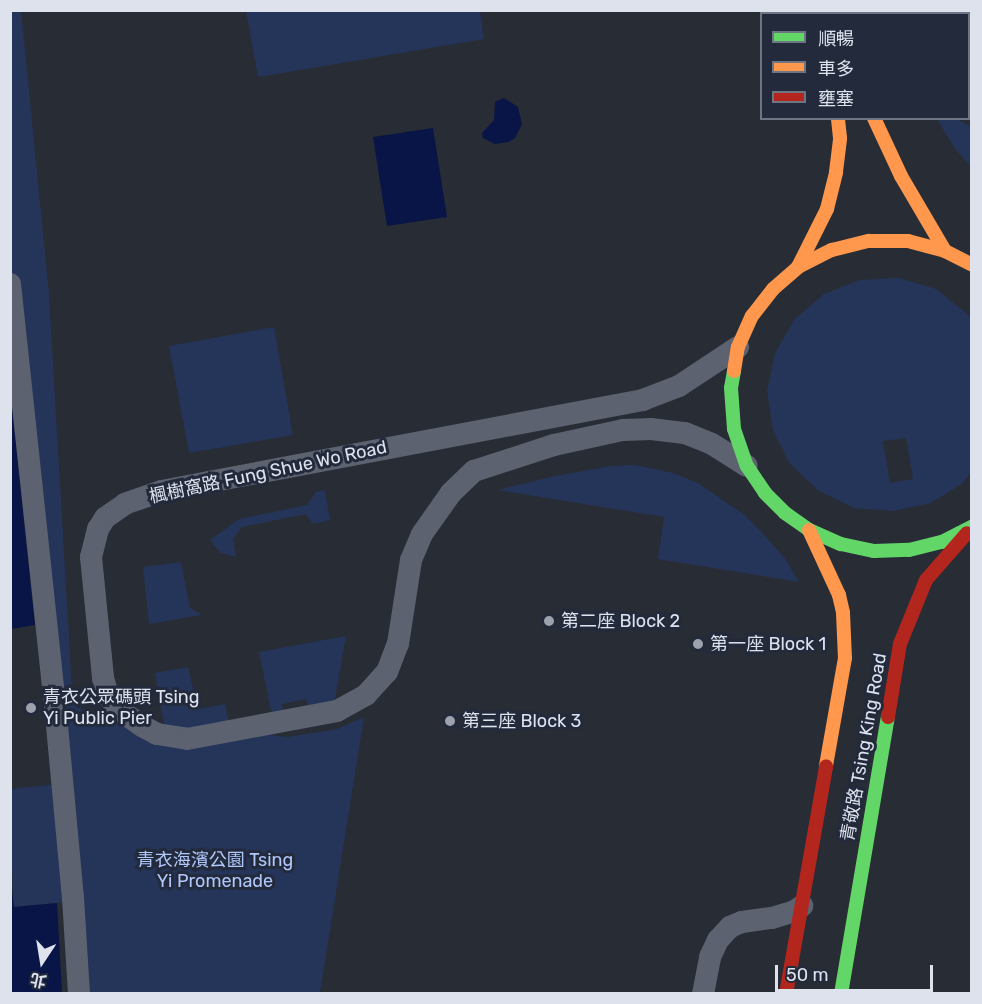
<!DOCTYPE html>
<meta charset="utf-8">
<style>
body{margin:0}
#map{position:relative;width:982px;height:1004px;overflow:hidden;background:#282c35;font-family:Rubik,"Noto Sans TC",sans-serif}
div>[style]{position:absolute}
.green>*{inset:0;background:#253459}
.water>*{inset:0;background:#081546}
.street>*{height:22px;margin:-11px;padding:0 11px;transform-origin:11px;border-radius:11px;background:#5c6270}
.fast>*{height:14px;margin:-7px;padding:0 7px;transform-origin:7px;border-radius:7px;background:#63d668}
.slow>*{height:14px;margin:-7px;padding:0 7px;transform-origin:7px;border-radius:7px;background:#ff974d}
.jam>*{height:14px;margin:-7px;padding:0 7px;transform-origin:7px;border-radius:7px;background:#b3261e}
.dots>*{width:16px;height:16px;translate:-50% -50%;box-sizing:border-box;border:3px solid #222a3b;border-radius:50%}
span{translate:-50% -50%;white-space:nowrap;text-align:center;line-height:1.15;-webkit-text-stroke:6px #222a3b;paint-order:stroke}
.street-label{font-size:18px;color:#dde2ed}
.poi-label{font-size:18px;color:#dde2ed}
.left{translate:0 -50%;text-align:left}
.park-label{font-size:18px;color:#afc7fb}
.frame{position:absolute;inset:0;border:12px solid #dde2ed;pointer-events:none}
.legend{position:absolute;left:760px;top:12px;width:210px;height:108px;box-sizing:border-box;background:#222a3b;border:2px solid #6d7482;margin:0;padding:8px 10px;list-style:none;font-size:18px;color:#dde2ed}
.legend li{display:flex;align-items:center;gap:12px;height:30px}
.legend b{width:30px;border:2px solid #6d7482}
.north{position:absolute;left:12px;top:932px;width:60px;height:60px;-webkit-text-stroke:4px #222a3b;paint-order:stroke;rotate:192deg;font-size:16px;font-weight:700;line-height:24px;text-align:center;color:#dde2ed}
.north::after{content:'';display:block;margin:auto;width:21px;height:27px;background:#dde2ed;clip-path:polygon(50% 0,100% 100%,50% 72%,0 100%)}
.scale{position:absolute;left:775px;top:965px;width:158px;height:27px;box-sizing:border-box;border:3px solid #dde2ed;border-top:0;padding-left:8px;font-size:18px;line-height:21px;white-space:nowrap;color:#dde2ed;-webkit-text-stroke:4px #222a3b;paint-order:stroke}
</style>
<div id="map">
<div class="green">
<div style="clip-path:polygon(21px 10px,49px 294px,72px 690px,84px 715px,164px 724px,155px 673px,188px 667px,198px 709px,225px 704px,229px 723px,208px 728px,288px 737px,337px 729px,364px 717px,320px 993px,70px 993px,65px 902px,13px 907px,10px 789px,58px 784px,10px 389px,10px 11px)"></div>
<div style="clip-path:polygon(246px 11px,480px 11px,484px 39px,258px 77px)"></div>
<div style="clip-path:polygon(943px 118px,957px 119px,971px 127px,971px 166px,956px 150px,938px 121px)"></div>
<div style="clip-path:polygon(evenodd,899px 278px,936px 289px,971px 317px,971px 472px,963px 483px,931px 503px,893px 511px,854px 508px,819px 491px,790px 464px,773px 430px,767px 391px,775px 353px,795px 319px,824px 294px,860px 280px,899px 278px,906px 438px,913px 479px,890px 483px,883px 441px,906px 438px)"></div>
<div style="clip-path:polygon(274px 327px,293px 435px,189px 453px,169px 346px)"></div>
<div style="clip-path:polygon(635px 465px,673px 473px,698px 483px,721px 499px,745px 515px,764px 535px,784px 557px,799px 582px,658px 559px,664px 517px,498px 490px,555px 476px,612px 466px)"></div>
<div style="clip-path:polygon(325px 490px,330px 520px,313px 524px,306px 514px,242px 527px,233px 539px,236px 557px,221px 553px,210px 540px,239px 519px,307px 505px,316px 492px)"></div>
<div style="clip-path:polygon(181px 562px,190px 608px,202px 615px,149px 624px,143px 567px)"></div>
<div style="clip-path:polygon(346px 636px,334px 704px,308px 709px,306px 699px,282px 704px,284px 714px,272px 716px,259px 652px)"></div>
</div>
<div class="water">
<div style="clip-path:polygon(504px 98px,518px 107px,522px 124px,515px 138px,509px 142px,495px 144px,483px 138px,482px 133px,494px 120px,495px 102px)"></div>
<div style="clip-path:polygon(433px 128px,447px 217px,387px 226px,373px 137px)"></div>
<div style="clip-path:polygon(10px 389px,35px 625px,11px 629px,10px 629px)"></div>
<div style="clip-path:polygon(10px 869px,14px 907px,57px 903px,62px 993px,11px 993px)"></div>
</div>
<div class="street">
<div style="left:10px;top:284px;width:433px;rotate:83.9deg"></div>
<div style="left:56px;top:715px;width:184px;rotate:84.7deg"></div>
<div style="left:73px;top:898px;width:96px;rotate:86.4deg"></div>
<div style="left:738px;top:347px;width:71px;rotate:146.5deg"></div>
<div style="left:679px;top:386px;width:39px;rotate:159deg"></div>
<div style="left:643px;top:400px;width:442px;rotate:169.3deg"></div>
<div style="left:209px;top:482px;width:48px;rotate:169.2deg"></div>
<div style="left:162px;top:491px;width:39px;rotate:161deg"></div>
<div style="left:125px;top:504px;width:24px;rotate:145deg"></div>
<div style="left:105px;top:518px;width:13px;rotate:122deg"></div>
<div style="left:98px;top:529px;width:29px;rotate:104deg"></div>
<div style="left:91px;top:557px;width:122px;rotate:84.3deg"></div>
<div style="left:103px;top:678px;width:18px;rotate:74deg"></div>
<div style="left:108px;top:695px;width:17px;rotate:54deg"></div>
<div style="left:118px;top:709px;width:29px;rotate:35deg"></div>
<div style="left:142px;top:726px;width:17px;rotate:28deg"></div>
<div style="left:157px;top:734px;width:30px;rotate:9deg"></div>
<div style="left:187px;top:739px;width:153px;rotate:-10.6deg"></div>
<div style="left:337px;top:711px;width:33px;rotate:-29deg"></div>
<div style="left:366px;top:695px;width:31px;rotate:-48deg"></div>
<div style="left:387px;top:672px;width:30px;rotate:-69deg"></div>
<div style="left:398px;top:644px;width:85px;rotate:-81.2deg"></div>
<div style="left:411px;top:560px;width:28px;rotate:-67deg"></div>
<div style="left:422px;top:534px;width:50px;rotate:-54.7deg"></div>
<div style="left:451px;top:493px;width:32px;rotate:-44deg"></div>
<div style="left:474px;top:471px;width:84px;rotate:-18deg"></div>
<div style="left:554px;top:445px;width:71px;rotate:-12.3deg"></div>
<div style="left:623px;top:430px;width:28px;rotate:-2deg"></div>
<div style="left:651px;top:429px;width:34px;rotate:7deg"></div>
<div style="left:685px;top:433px;width:29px;rotate:22deg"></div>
<div style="left:712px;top:444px;width:41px;rotate:32.2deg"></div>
<div style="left:703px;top:994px;width:38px;rotate:-79deg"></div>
<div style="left:710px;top:957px;width:19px;rotate:-65deg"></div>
<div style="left:718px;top:940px;width:18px;rotate:-47deg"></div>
<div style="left:730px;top:927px;width:13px;rotate:-23deg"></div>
<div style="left:742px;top:922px;width:30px;rotate:-8deg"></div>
<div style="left:772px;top:918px;width:24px;rotate:-17deg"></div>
<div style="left:795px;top:911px;width:9px;rotate:-36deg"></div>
</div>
<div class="fast">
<div style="left:824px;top:10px;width:4px;rotate:76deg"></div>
<div style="left:734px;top:371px;width:17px;rotate:100deg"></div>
<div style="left:731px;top:388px;width:41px;rotate:85.8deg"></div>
<div style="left:734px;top:429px;width:39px;rotate:71deg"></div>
<div style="left:747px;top:466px;width:32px;rotate:56deg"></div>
<div style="left:765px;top:493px;width:28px;rotate:45deg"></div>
<div style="left:785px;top:513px;width:29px;rotate:35deg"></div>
<div style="left:809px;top:530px;width:35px;rotate:24deg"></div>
<div style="left:841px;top:544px;width:34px;rotate:12deg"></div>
<div style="left:874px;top:551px;width:35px;rotate:-2deg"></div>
<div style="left:909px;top:550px;width:34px;rotate:-14deg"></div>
<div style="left:942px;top:542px;width:34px;rotate:-27deg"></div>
<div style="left:841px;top:994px;width:281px;rotate:-80.4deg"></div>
</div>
<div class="slow">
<div style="left:874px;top:118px;width:64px;rotate:65deg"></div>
<div style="left:901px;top:176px;width:87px;rotate:59.6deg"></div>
<div style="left:798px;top:267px;width:65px;rotate:-63.4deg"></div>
<div style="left:827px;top:209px;width:38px;rotate:-76deg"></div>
<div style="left:836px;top:172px;width:34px;rotate:-83deg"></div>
<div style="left:840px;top:138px;width:20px;rotate:-96deg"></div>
<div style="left:734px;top:371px;width:24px;rotate:-81deg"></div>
<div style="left:738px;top:347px;width:34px;rotate:-66deg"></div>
<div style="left:752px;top:316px;width:34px;rotate:-52deg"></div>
<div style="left:773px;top:289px;width:33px;rotate:-41deg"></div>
<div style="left:798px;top:267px;width:38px;rotate:-27deg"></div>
<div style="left:832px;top:250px;width:38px;rotate:-14deg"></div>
<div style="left:869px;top:241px;width:39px"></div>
<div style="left:908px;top:241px;width:38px;rotate:15deg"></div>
<div style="left:945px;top:251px;width:30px;rotate:27deg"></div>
<div style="left:809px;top:530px;width:72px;rotate:65.2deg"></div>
<div style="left:839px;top:595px;width:18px;rotate:77deg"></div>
<div style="left:843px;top:613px;width:45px;rotate:87.5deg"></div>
<div style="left:845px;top:658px;width:110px;rotate:100deg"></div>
</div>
<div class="jam">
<div style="left:795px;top:10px;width:4px;rotate:76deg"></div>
<div style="left:888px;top:717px;width:74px;rotate:-80.7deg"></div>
<div style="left:900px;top:644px;width:69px;rotate:-67.9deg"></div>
<div style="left:926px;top:580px;width:62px;rotate:-48.9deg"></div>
<div style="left:786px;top:994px;width:231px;rotate:-80deg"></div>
</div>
<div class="dots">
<div style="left:549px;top:621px;background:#9ea2ad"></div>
<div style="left:698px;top:644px;background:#9ea2ad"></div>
<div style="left:31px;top:708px;background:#9ea2ad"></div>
<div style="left:450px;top:721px;background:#9ea2ad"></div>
</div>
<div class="street-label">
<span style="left:268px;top:472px;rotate:-12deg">楓樹窩路 Fung Shue Wo Road</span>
<span style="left:864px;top:747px;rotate:-80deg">青敬路 Tsing King Road</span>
</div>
<div class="poi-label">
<span class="left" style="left:561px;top:621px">第二座 Block 2</span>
<span class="left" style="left:710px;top:644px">第一座 Block 1</span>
<span class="left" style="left:43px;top:708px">青衣公眾碼頭 Tsing<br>Yi Public Pier</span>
<span class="left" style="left:462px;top:721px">第三座 Block 3</span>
</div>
<div class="park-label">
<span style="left:215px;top:871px">青衣海濱公園 Tsing<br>Yi Promenade</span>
</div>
<div class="frame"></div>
<ul class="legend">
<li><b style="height:8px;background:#63d668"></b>順暢</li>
<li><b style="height:8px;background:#ff974d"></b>車多</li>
<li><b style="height:8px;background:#b3261e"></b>壅塞</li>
</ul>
<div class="north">北</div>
<div class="scale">50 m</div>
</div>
